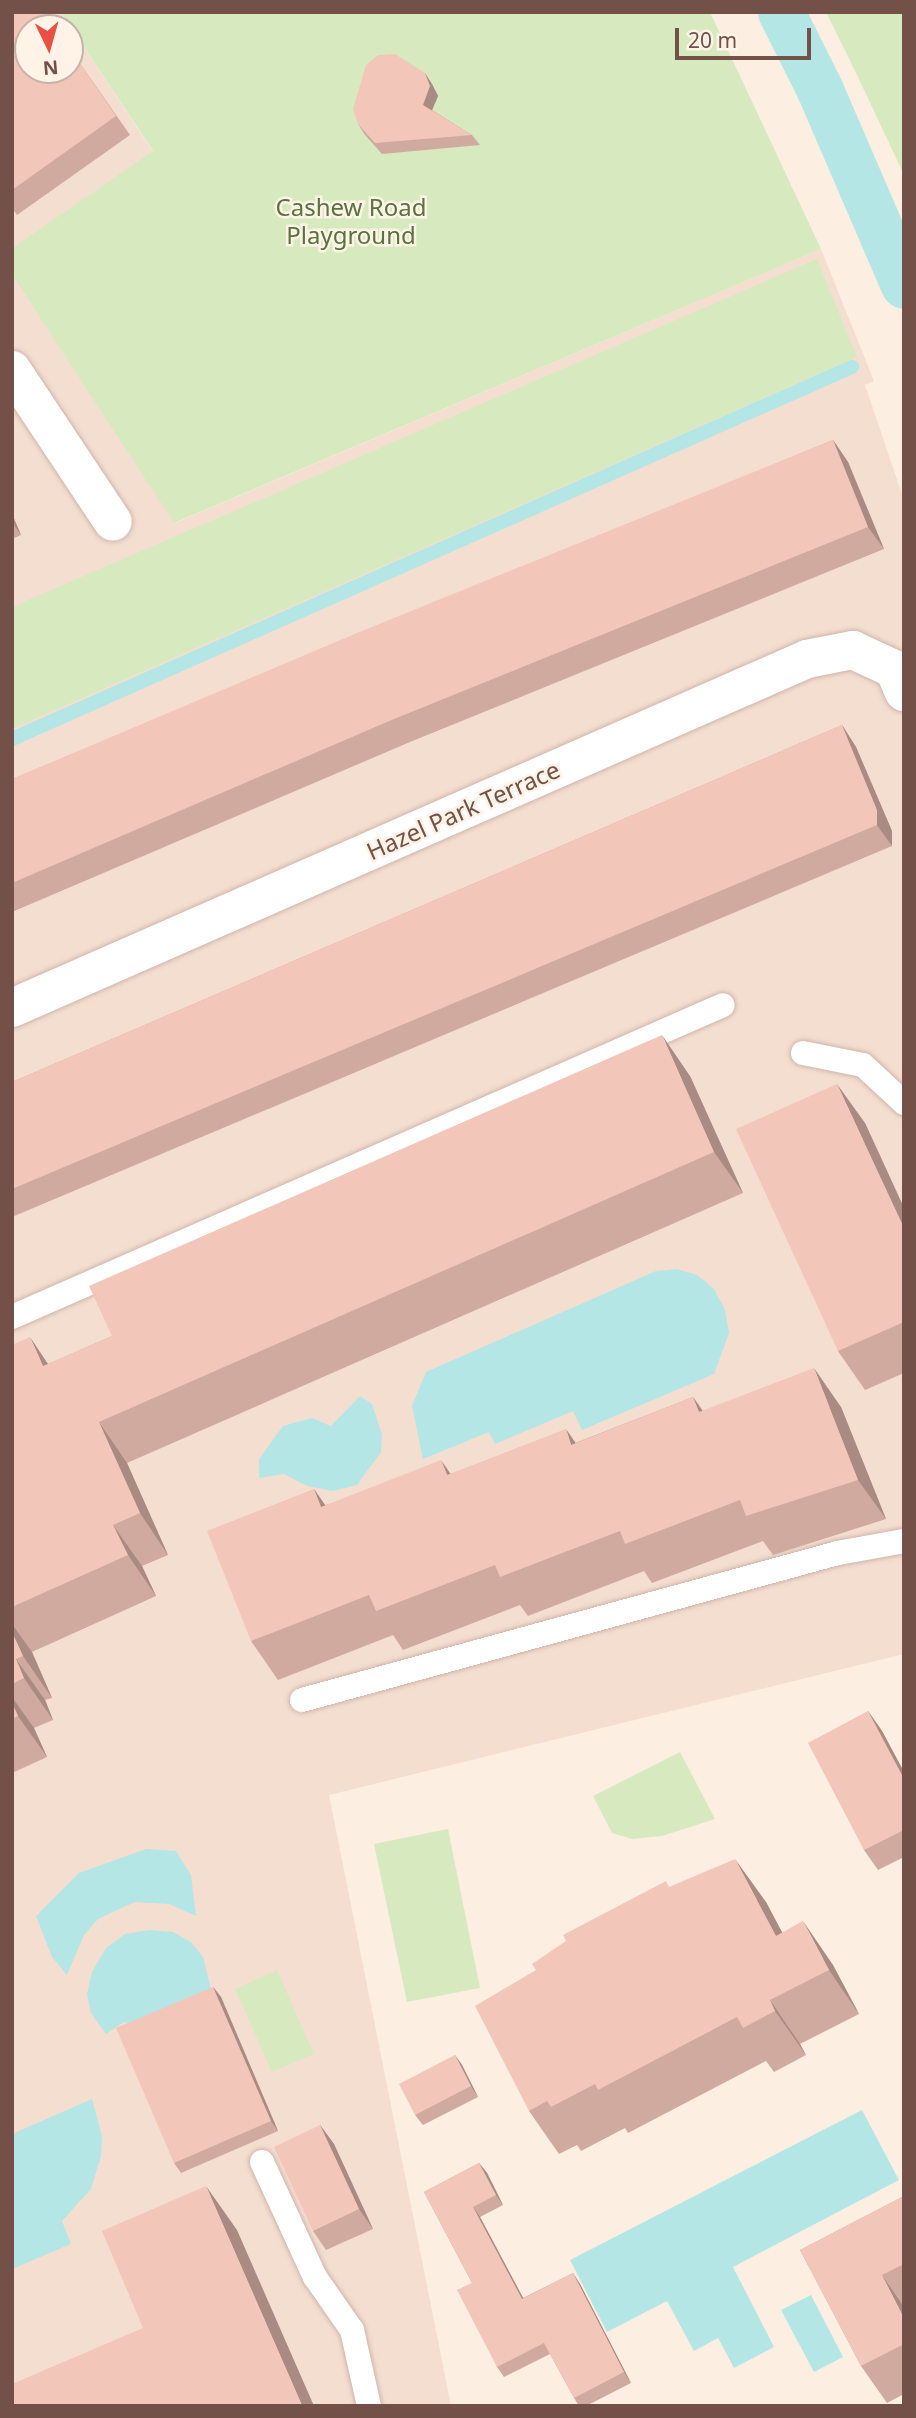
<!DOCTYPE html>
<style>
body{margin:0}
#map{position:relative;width:916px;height:2418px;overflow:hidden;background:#fceee1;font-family:"Noto Sans",sans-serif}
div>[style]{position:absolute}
.residential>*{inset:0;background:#f4decf}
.green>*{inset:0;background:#d7eabf}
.water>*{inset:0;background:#b5e6e6}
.stream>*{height:14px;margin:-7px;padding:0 7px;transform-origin:7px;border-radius:7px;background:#b5e6e6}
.canal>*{height:47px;margin:-23.5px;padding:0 23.5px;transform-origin:23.5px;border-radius:23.5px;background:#b5e6e6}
.roads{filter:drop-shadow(0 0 2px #d0b5ab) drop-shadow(0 0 2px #d0b5ab)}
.lane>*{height:24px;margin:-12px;padding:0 12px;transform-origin:12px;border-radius:12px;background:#fff}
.street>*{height:38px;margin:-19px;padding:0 19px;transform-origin:19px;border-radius:19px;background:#fff}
.wall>*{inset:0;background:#d0aa9e}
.shaded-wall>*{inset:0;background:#a98b81}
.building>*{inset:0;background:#f2c6b8}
span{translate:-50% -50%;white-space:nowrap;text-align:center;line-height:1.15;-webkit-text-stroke:5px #fff2e7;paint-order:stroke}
.park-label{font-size:24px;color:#56743d}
.street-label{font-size:24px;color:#745148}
.frame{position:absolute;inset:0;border:14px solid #745148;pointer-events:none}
.north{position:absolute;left:14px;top:14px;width:70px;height:70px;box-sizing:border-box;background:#fff2e7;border:2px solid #c7b2a7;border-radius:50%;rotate:175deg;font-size:19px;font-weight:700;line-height:28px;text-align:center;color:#745148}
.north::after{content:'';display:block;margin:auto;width:24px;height:32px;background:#e94f43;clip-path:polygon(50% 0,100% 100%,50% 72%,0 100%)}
.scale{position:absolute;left:675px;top:28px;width:136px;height:32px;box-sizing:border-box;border:4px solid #745148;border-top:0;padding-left:9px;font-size:21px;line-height:24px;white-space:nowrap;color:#745148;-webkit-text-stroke:5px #fff2e7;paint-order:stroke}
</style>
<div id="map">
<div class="residential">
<div style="clip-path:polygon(evenodd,12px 12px,61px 12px,153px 152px,12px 248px,12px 12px,28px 28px,70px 28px,70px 70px,28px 70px,28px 28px)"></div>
<div style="clip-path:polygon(821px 249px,874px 381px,865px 385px,904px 500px,904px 1654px,329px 1795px,451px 2406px,12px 2406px,12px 275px,175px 523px)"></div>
</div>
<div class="green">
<div style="clip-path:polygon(61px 12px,710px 12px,821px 249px,174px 523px,12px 275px,12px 248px,153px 151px)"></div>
<div style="clip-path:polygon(826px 12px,904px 12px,904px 175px,858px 77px)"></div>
<div style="clip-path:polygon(817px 259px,857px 357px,12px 729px,12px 607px)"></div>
<div style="clip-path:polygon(680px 1752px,715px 1819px,662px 1836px,632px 1839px,612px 1833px,593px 1796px)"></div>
<div style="clip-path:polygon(448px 1829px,480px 1988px,407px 2002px,374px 1844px)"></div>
<div style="clip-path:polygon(277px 1970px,314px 2054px,272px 2072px,235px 1989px)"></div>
</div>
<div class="water">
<div style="clip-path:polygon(677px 1269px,697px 1275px,714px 1289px,725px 1310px,729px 1333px,714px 1374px,582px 1430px,573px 1411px,495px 1444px,489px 1432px,423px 1459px,412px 1406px,426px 1372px,656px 1271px)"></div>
<div style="clip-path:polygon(360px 1396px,372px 1404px,382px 1435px,381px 1452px,357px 1485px,333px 1491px,307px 1486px,284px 1474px,259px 1478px,259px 1459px,283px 1426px,312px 1418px,331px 1426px)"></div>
<div style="clip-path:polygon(146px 1849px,176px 1851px,191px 1875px,196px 1916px,169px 1904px,135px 1902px,117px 1910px,98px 1919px,84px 1935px,67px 1975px,52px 1957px,36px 1916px,79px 1873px)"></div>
<div style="clip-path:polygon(149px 1930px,173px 1932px,191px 1942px,203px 1957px,211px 1989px,146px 2027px,124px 2022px,106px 2034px,91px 2013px,87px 1994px,92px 1972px,106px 1948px,125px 1934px)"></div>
<div style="clip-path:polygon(92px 2099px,102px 2136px,101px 2156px,91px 2189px,62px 2221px,71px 2244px,12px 2269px,12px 2134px)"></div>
<div style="clip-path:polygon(862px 2110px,899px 2180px,733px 2267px,774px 2347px,734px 2368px,718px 2338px,694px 2351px,667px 2301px,607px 2332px,570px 2260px)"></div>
<div style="clip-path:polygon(811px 2295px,843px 2357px,814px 2372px,781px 2310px)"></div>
</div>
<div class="stream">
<div style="left:12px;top:739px;width:919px;rotate:-23.89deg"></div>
</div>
<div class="canal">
<div style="left:781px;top:12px;width:87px;rotate:63.4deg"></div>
<div style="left:820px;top:90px;width:212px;rotate:66.7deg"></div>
</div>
<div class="roads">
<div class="lane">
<div style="left:803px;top:1053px;width:61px;rotate:11.3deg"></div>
<div style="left:863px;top:1065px;width:56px;rotate:42.8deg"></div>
<div style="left:12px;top:1317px;width:776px;rotate:-23.69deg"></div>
<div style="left:302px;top:1700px;width:556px;rotate:-15.34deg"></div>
<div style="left:838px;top:1553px;width:67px;rotate:-10.3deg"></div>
<div style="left:262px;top:2162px;width:127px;rotate:65.3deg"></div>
<div style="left:315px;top:2277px;width:65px;rotate:55.1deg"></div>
<div style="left:352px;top:2330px;width:78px;rotate:77.4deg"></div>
</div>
<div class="street">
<div style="left:12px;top:370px;width:182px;rotate:56.4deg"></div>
<div style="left:12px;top:1008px;width:868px;rotate:-23.7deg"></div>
<div style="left:807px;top:659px;width:47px;rotate:-11.1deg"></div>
<div style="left:853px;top:650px;width:45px;rotate:24.9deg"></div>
<div style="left:894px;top:669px;width:25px;rotate:67deg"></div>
</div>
</div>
<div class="wall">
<div style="clip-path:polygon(12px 12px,70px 49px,130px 135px,17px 215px,12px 208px)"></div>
<div style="clip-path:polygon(432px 84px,438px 96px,432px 110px,472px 135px,480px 145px,382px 154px,365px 135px,358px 124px)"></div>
<div style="clip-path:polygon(833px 440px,848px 462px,884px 549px,410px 742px,12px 912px,12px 779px)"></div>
<div style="clip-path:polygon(12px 514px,21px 535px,12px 539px)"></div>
<div style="clip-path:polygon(842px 725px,856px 747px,892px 831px,892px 846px,12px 1217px,12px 1082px)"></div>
<div style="clip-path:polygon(690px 1076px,743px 1193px,127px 1463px,168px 1555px,142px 1566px,156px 1596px,32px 1652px,52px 1698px,45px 1700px,53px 1720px,34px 1728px,47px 1757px,12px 1773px,12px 1345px,48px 1364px,112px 1336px)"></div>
<div style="clip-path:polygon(865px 1123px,904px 1208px,904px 1373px,865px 1390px,838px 1351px)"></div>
<div style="clip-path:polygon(693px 1397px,703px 1411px,841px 1407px,886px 1519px,773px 1555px,763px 1541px,652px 1583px,644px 1571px,528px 1616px,520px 1605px,403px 1650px,393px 1635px,278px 1680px,251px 1641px,314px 1489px,325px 1505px,575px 1443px)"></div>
<div style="clip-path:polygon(868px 1711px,882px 1731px,904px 1772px,904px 1857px,878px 1870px,864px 1850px)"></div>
<div style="clip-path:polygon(670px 1887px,766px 1902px,782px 1933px,833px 1965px,859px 2014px,800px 2044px,806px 2055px,774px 2072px,766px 2061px,628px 2133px,625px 2128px,581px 2151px,577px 2145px,559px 2154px,529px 2111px,536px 1970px)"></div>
<div style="clip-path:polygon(213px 1987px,221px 1997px,278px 2131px,181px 2173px,174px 2163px)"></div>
<div style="clip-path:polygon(455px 2055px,462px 2065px,478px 2097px,423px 2125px,415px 2115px)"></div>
<div style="clip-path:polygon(320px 2125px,334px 2144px,373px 2229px,326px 2250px,313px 2231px)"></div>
<div style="clip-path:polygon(479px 2163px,487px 2173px,503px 2205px,480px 2217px,523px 2298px,573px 2273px,580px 2284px,631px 2383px,586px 2406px,579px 2406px,574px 2398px,550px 2354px,504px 2377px,497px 2367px,472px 2283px,424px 2192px)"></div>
<div style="clip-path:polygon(904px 2196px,904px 2394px,887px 2403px,861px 2366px,800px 2250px)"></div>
</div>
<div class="shaded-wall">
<div style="clip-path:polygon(425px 73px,432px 84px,438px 96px,430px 115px,423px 105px)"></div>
<div style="clip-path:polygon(833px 440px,848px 462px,884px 549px,868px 527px)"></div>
<div style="clip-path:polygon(12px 514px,21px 535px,12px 522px)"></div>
<div style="clip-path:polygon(842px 725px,856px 747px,892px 831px,892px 846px,877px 825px)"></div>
<div style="clip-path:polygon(662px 1035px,690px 1076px,743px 1193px,714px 1152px)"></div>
<div style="clip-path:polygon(837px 1084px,865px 1123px,904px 1208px,904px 1228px)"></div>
<div style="clip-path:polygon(30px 1337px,58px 1379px,43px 1366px)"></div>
<div style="clip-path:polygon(814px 1368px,841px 1407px,886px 1519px,858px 1480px)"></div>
<div style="clip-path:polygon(693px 1397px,720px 1436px,699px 1412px)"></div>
<div style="clip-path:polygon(99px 1422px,127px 1463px,168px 1555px,140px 1513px)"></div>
<div style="clip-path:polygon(566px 1429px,593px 1468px,571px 1445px)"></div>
<div style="clip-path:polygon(441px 1460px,468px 1499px,447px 1475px)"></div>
<div style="clip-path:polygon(314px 1489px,341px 1528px,321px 1507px)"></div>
<div style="clip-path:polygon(113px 1525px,142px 1566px,156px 1596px,128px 1555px)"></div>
<div style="clip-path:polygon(12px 1624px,32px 1652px,52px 1698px,23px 1656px,12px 1632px)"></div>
<div style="clip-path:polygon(16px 1659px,45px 1700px,53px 1720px,24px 1678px)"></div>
<div style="clip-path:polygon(12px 1697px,34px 1728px,47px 1757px,18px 1716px,12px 1703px)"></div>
<div style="clip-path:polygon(868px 1711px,882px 1731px,904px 1772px,904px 1779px)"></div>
<div style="clip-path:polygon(735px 1859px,766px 1902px,807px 1979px,776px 1936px)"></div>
<div style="clip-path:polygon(803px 1921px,833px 1965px,859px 2014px,829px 1970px)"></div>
<div style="clip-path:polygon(213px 1987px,221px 1997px,278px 2131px,271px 2121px)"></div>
<div style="clip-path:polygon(770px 2000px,800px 2044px,806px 2055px,775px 2011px)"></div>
<div style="clip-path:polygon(455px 2055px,462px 2065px,478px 2097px,471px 2086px)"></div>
<div style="clip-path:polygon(320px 2125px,334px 2144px,373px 2229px,359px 2209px)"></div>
<div style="clip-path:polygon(479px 2163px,487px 2173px,503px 2205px,496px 2195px)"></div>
<div style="clip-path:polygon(206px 2186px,237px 2230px,314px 2406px,302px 2406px)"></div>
<div style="clip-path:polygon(473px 2207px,480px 2217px,529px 2309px,522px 2299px)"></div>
<div style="clip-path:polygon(573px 2273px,580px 2284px,631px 2383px,624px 2372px)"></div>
<div style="clip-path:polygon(882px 2275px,904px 2307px,904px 2318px)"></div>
</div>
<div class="building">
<div style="clip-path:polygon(12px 12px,45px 12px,56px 28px,28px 28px,28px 70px,70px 70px,70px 49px,116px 116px,12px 190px)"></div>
<div style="clip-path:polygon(395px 54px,425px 73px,430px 86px,423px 105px,472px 135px,375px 143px,358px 124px,353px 109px,366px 65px,378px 55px)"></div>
<div style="clip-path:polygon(833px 440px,868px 527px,394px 719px,12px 883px,12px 779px,357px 633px)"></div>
<div style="clip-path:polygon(842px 725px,877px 810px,877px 825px,12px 1189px,12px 1082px)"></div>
<div style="clip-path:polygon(662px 1035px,714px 1152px,99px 1422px,140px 1513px,113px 1525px,128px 1555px,12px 1607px,12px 1345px,30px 1337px,43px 1366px,112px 1336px,89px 1286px)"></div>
<div style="clip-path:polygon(837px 1084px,904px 1228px,904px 1322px,838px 1351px,736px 1129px)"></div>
<div style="clip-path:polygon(814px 1368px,858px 1480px,746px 1516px,740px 1500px,625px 1544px,620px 1531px,500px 1577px,495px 1565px,376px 1611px,369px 1595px,251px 1641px,207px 1531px,314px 1489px,321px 1507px,441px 1460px,447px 1475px,566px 1429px,571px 1445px,693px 1397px,699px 1412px)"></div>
<div style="clip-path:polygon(12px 1632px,23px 1656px,16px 1659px,24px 1678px,12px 1684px)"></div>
<div style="clip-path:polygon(12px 1703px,18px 1716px,12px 1719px)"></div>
<div style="clip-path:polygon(868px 1711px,904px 1779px,904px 1830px,864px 1850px,808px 1743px)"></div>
<div style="clip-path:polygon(735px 1859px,776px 1936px,803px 1921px,829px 1970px,770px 2000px,775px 2011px,743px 2028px,737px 2017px,598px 2090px,595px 2084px,551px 2107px,547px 2101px,529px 2111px,475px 2006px,536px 1970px,532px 1964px,566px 1941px,563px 1935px,666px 1881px,669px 1887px)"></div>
<div style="clip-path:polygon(213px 1987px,271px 2121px,174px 2163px,116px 2028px)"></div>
<div style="clip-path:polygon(455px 2055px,471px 2086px,415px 2115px,399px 2084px)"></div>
<div style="clip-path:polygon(320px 2125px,359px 2209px,313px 2231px,274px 2147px)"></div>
<div style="clip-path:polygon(479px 2163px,496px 2195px,473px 2207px,522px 2299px,573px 2273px,624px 2372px,574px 2398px,544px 2343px,497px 2367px,457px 2290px,472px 2283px,424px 2192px)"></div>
<div style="clip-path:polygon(206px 2186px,302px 2405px,299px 2406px,12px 2406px,12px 2384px,143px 2328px,102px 2231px)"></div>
<div style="clip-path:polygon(904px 2196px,904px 2264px,882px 2275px,904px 2318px,904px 2344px,861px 2366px,800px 2250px)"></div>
</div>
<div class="park-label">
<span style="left:351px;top:221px">Cashew Road<br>Playground</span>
</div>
<div class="street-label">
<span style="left:463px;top:810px;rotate:-24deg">Hazel Park Terrace</span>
</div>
<div class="frame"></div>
<div class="north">N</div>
<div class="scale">20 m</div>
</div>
